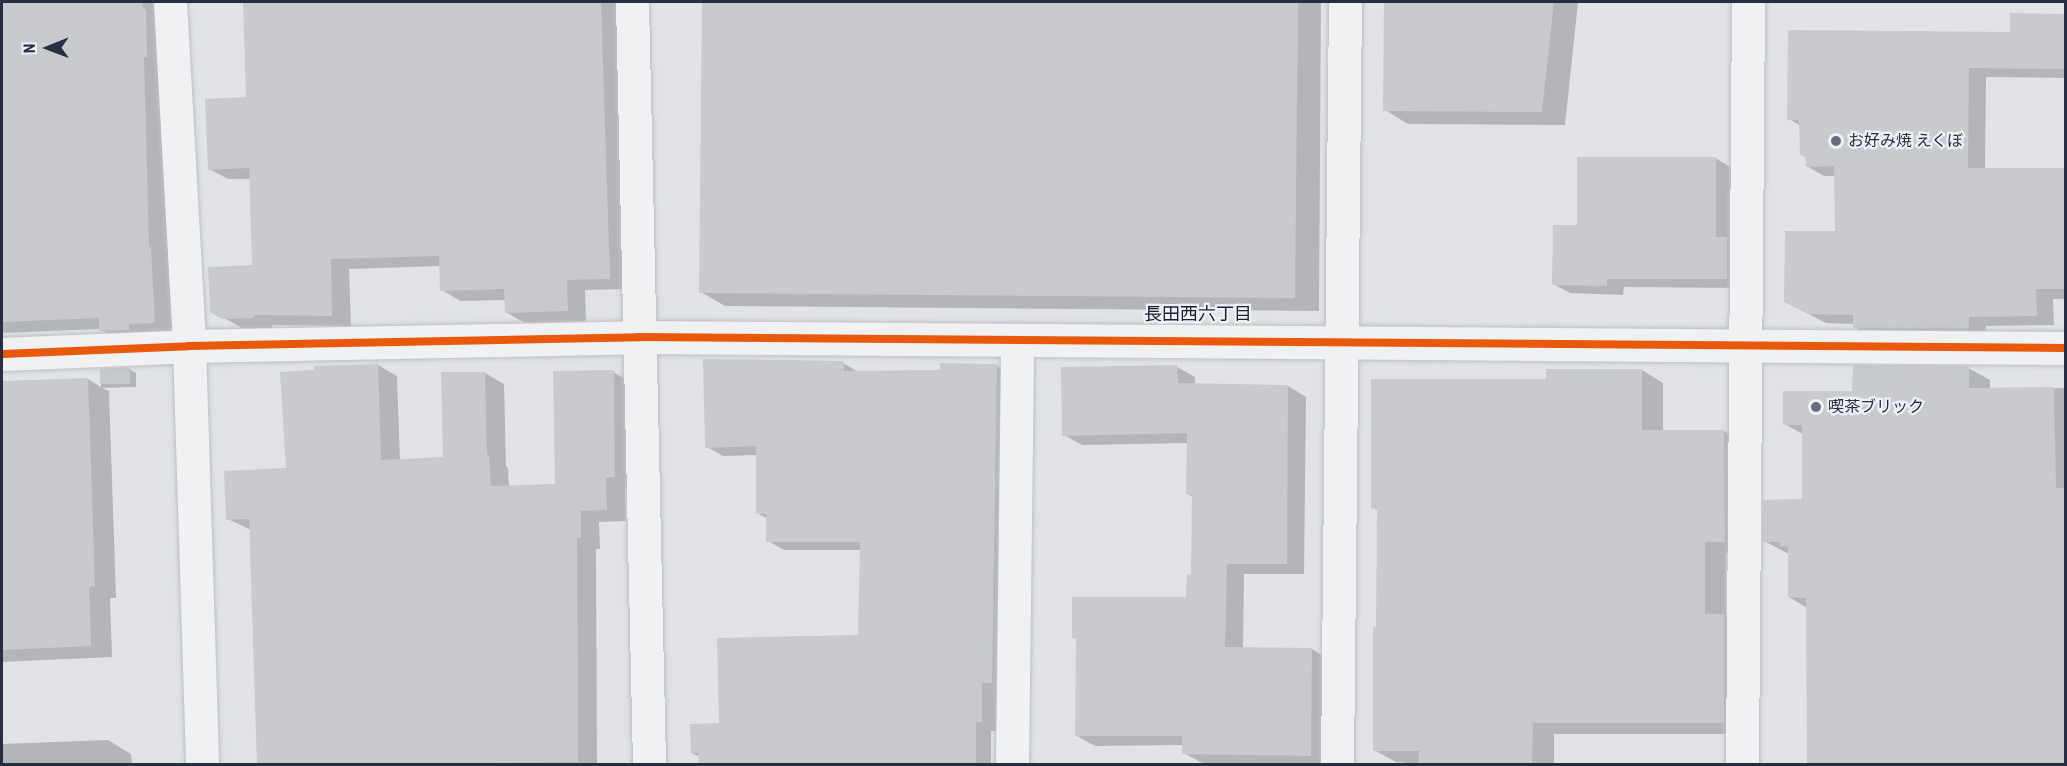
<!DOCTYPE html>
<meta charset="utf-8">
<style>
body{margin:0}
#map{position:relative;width:2067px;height:766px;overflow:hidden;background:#e1e3e6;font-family:"Roboto Condensed","Noto Sans JP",sans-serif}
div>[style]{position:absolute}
.shadow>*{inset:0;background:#0003}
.building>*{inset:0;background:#c8cace}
.roads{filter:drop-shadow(0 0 2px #bec0c4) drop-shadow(0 0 2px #bec0c4)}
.minor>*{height:33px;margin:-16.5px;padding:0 16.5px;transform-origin:16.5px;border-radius:16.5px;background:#f0f1f3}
.cycleway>*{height:8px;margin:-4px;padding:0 4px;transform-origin:4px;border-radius:4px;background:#e8590c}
.dots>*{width:16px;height:16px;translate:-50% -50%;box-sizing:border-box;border:3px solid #eef1f6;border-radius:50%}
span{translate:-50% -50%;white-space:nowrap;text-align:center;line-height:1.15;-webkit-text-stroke:4.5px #eef1f6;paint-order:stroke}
.poi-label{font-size:16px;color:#272e41}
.left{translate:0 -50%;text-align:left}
.neighbourhood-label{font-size:18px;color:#191f31}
.frame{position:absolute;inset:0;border:3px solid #272e41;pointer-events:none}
.north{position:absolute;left:18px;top:18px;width:60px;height:60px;-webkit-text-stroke:4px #eef1f6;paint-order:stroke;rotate:269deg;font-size:16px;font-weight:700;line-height:24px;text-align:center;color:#272e41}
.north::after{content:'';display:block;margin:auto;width:21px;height:27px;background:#272e41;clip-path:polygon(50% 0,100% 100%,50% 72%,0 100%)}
</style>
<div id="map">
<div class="shadow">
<div style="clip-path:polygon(2px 2px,162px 2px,175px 334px,121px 342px,100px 329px,2px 333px)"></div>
<div style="clip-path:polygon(245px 2px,619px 2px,628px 289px,585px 290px,586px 321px,525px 323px,506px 312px,506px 300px,460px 301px,442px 290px,441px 266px,349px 269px,351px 326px,272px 325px,272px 328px,242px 328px,212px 311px,253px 267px,251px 179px,228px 179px,209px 169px,248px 98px)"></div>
<div style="clip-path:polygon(704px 2px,1321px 2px,1319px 311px,725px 306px,701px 292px)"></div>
<div style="clip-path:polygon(1386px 2px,1578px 2px,1565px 125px,1408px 124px,1385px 110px)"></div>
<div style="clip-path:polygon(2066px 15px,2066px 78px,1986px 77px,1985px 170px,2066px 170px,2066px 299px,2053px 299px,2054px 325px,1986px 326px,1986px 338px,1872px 337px,1855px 327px,1855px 324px,1826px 323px,1803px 311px,1836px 233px,1835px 176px,1824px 176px,1807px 166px,1807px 158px,1801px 154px,1801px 126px,1789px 119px)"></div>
<div style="clip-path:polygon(1715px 158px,1732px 168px,1743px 288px,1624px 287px,1623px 295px,1570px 293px,1553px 284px,1579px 227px)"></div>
<div style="clip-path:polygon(843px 363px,860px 373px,941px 372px,997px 366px,1013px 375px,998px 731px,991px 731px,991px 764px,700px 764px,700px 757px,692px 753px,720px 725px,860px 637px,861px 550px,784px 550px,768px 541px,768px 519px,757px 513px,758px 455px,723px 456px,707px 447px)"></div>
<div style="clip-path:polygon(378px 365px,397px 376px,400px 460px,445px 458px,485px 373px,504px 384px,506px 466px,508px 468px,509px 487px,557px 486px,613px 372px,633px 383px,634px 488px,625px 488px,626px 521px,599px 522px,600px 549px,596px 549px,597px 764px,258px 764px,251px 530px,228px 519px,288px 470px)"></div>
<div style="clip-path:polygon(1177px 367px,1195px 377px,1195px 385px,1288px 386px,1306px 397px,1304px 574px,1244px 574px,1243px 648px,1312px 649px,1330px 660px,1329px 764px,1202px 763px,1184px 753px,1184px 745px,1095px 746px,1077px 736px,1077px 639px,1074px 637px,1188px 598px,1193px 576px,1193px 497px,1187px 493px,1188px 443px,1082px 445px,1064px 435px)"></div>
<div style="clip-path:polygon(1968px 368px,1990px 380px,1990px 389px,2066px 388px,2066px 764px,1789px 597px,1789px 554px,1764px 541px,1803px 501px,1804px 435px,1785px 424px,1854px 392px)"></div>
<div style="clip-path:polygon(129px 369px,136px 373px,136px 387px,102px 388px,109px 391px,116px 598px,110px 598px,112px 657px,2px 662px,2px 382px,88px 379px,101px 387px,101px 370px)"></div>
<div style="clip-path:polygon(1642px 370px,1663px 383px,1663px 431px,1724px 431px,1745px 444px,1746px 553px,1726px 553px,1726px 617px,1746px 628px,1745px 734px,1554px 734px,1554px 764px,1420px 764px,1396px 762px,1374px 750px,1379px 511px,1373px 508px,1548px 381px)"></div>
<div style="clip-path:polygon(108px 740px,131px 754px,132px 764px,2px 764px,2px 744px)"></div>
</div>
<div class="building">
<div style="clip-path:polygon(2px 2px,142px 2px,143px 9px,146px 9px,147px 57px,144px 57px,149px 247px,151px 247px,155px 323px,129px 324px,129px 330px,99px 331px,99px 318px,2px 322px)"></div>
<div style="clip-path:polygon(243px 2px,601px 2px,610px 279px,567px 280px,568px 311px,505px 313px,504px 289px,440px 291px,439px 256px,331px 259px,332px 316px,254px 315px,254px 318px,222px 319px,210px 312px,208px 267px,252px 265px,249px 168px,208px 170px,205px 99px,246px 97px)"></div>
<div style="clip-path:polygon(702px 2px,1298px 2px,1295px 298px,699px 293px)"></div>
<div style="clip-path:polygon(1384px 2px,1554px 2px,1542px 112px,1383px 111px)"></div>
<div style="clip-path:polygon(2010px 13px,2066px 14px,2066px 69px,1969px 68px,1968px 168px,2066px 168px,2066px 289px,2036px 289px,2037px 316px,1969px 317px,1969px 328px,1853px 328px,1853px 315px,1808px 314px,1784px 302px,1785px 231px,1835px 231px,1834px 166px,1806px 167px,1805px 155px,1800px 155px,1799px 120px,1787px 120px,1788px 30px,2010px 32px)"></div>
<div style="clip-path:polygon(1577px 157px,1716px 157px,1716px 237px,1727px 237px,1727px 279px,1607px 279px,1607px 286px,1552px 285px,1553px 225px,1577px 225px)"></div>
<div style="clip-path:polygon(703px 359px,843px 361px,844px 371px,940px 370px,940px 363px,997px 364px,992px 683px,982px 683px,982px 722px,976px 722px,976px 765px,699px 765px,698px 753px,691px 753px,690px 724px,719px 723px,717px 638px,858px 635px,860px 542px,766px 542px,766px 514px,756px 514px,756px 446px,705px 448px)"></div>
<div style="clip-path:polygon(378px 364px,381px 460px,443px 457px,441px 372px,485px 372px,487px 455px,489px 455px,491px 486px,555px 484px,553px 371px,614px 370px,615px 477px,606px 478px,607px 510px,581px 511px,581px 538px,577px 538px,578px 762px,257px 765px,249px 519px,226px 520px,224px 471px,286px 468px,280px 372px,314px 370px,314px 366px)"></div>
<div style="clip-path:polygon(1177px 365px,1178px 383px,1288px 385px,1287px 564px,1227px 564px,1225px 647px,1312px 648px,1311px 756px,1182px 754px,1182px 736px,1075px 736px,1076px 638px,1072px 638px,1072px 597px,1186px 597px,1187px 574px,1191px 575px,1192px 494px,1186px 494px,1187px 433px,1062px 436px,1061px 367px)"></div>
<div style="clip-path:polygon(1853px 365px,1969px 366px,1969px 388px,2054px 387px,2056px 488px,2066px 488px,2066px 765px,1807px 765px,1806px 598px,1788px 597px,1788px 546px,1780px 547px,1780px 542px,1762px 542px,1763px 500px,1802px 499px,1802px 425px,1783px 425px,1783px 391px,1852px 391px)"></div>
<div style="clip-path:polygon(129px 367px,130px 384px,100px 384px,100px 369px)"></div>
<div style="clip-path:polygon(1546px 369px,1642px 369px,1642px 430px,1724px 430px,1725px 542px,1705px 542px,1705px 614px,1724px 614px,1724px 723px,1533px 723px,1532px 765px,1418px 765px,1419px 751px,1373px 751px,1373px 627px,1376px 627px,1377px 509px,1371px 508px,1371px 379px,1546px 379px)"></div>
<div style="clip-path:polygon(88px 378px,95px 586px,89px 587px,91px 646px,2px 650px,2px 381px)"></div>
</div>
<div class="roads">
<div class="minor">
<div style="left:170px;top:2px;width:345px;rotate:86.8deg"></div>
<div style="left:189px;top:346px;width:418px;rotate:88.2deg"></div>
<div style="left:632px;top:2px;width:762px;rotate:88.72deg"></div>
<div style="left:2px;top:354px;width:187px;rotate:-2.4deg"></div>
<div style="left:189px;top:346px;width:450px;rotate:-1.1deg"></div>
<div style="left:639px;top:337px;width:1427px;rotate:0.44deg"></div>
<div style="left:1012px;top:764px;width:422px;rotate:-89.3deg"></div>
<div style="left:1337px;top:764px;width:762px;rotate:-89.4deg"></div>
<div style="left:1742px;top:764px;width:762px;rotate:-89.55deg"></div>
</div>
</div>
<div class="cycleway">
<div style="left:2px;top:354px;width:187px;rotate:-2.4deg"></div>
<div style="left:189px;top:346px;width:450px;rotate:-1.1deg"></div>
<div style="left:639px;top:337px;width:1427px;rotate:0.44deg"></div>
</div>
<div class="dots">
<div style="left:1836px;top:141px;background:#686d7b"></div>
<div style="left:1816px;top:407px;background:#686d7b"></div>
</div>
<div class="poi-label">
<span class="left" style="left:1848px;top:141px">お好み焼 えくぼ</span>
<span class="left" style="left:1828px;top:407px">喫茶ブリック</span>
</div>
<div class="neighbourhood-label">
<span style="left:1198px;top:314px">長田西六丁目</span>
</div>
<div class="frame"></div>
<div class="north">N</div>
</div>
